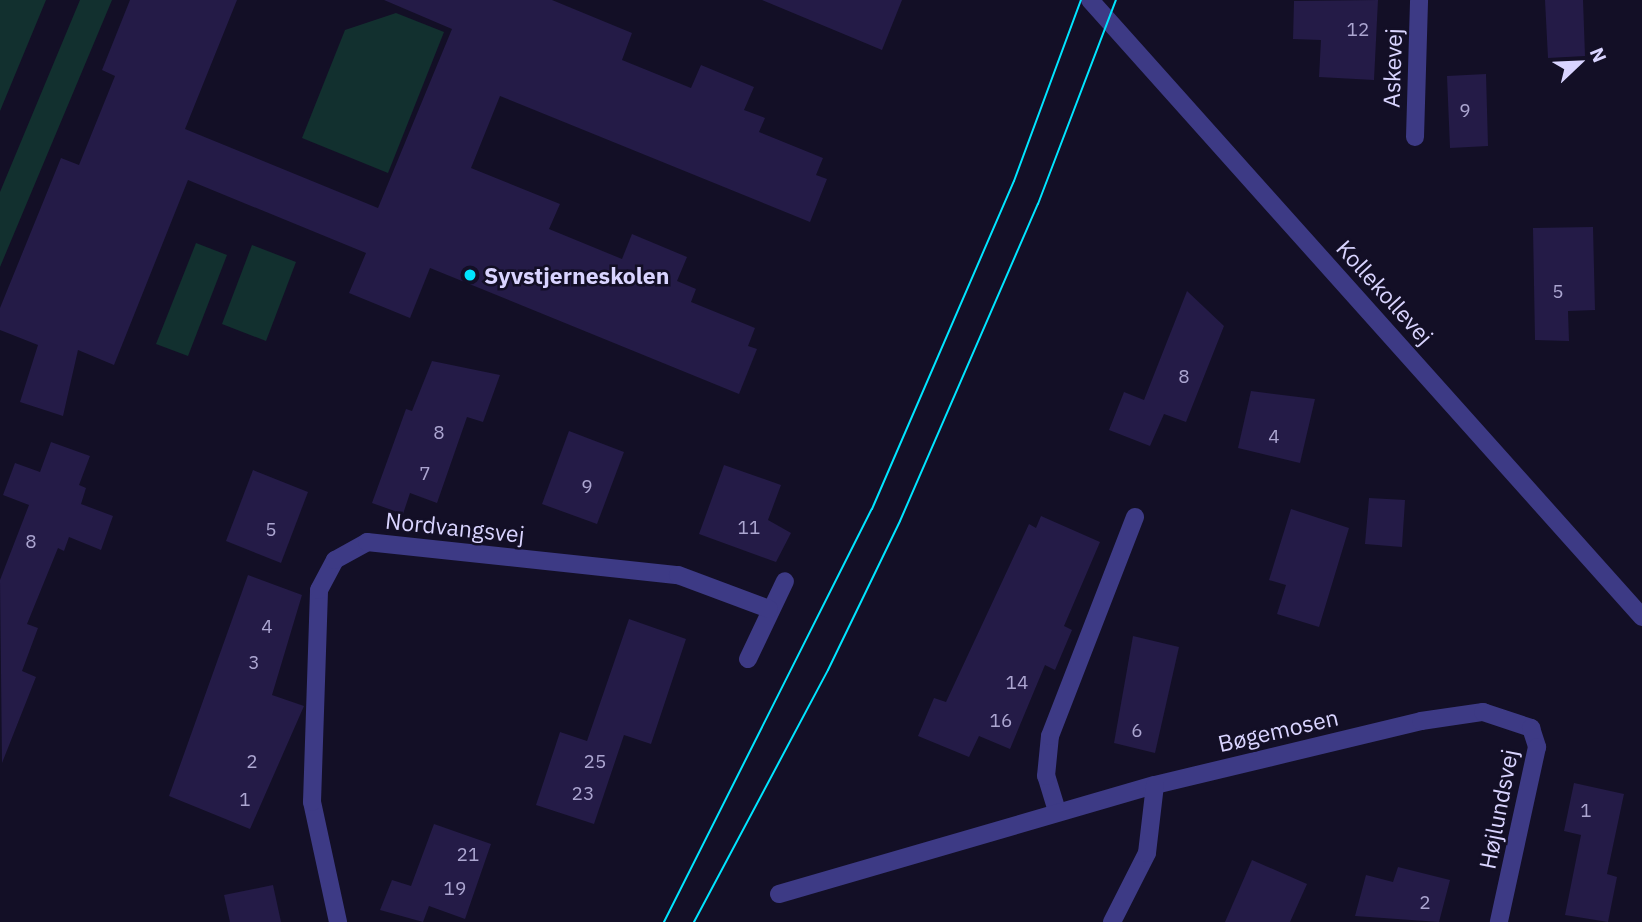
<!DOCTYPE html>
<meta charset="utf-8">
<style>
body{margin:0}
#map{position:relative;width:1642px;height:922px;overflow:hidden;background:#130f26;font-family:"IBM Plex Sans",sans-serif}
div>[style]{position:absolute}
.green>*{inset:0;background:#12302f}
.building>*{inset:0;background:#241b47}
.minor>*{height:18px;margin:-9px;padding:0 9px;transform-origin:9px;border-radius:9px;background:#3d3a85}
.tertiary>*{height:18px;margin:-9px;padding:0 9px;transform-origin:9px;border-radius:9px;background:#3d3a85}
.tram>*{height:2px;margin:-1px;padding:0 1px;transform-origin:1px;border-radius:1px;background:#00e5ff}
.dots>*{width:19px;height:19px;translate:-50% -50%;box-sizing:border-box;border:4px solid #130f26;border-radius:50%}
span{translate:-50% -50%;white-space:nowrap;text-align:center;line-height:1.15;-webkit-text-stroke:5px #130f26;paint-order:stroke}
.number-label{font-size:19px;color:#aca6d1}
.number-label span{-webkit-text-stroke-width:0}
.street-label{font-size:23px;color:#d9d4ff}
.poi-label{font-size:23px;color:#d9d4ff;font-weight:700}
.left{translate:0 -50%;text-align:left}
.north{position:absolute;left:1544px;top:28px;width:70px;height:70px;-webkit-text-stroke:5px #130f26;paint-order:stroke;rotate:67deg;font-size:19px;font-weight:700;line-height:28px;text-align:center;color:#d9d4ff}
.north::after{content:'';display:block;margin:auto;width:24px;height:32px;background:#d9d4ff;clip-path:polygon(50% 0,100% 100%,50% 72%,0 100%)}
</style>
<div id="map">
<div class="green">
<div style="clip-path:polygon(0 0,46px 0,0 111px)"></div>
<div style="clip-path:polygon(80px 0,112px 0,0 267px,0 192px)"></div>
<div style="clip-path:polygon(396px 13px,444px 32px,388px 173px,302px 138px,345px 30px)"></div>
<div style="clip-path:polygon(196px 243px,227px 255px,188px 356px,156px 344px)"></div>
<div style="clip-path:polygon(252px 245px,296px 262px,266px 341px,222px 324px)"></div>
</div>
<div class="building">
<div style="clip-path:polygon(130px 0,237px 0,185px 129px,378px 208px,452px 29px,384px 0,552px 0,632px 33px,622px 60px,691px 88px,701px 65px,754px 87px,744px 110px,765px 118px,759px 132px,823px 158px,816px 175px,827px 179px,810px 222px,500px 96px,471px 168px,560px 204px,549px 229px,622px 259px,632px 234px,687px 257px,677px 281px,696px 289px,691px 302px,755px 328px,748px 346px,757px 349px,739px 394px,430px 268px,410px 318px,349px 293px,366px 253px,188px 180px,114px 365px,78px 350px,63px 416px,20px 402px,38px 345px,0 330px,0 308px,61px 158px,79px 165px,115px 76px,102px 70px)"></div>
<div style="clip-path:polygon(762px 0,902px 0,882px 50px)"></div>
<div style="clip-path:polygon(1378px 0,1374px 80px,1319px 77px,1321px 40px,1293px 39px,1294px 1px)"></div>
<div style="clip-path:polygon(1545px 0,1583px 0,1585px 56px,1548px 58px)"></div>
<div style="clip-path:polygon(1486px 74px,1488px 146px,1450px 148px,1447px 76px)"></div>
<div style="clip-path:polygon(1593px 227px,1595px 310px,1568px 311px,1569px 341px,1535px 340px,1533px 228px)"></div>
<div style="clip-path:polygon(1187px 291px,1224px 326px,1186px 422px,1164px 414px,1150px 446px,1109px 430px,1124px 392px,1144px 400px)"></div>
<div style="clip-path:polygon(432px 361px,500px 375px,483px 422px,467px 417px,437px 503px,410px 493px,403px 514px,372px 503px,406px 409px,412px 411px)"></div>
<div style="clip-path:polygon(1251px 391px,1315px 399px,1300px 463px,1238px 448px)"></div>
<div style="clip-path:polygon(569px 431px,624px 452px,597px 524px,542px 504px)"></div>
<div style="clip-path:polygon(51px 442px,90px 456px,79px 485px,86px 488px,81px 504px,113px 516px,101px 550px,69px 537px,64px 551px,58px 548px,27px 624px,38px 628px,22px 671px,36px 677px,2px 763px,0 580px,29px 505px,3px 495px,15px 463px,40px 472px)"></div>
<div style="clip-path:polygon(724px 465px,781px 485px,768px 520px,791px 533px,776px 562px,699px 534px)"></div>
<div style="clip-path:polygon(253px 470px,308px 492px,281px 563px,226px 541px)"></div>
<div style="clip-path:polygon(1369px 498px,1405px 500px,1402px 547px,1365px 544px)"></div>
<div style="clip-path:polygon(1291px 509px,1349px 528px,1319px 627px,1277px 614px,1286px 585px,1269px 580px)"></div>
<div style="clip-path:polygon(1041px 516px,1100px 542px,1064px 626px,1072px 630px,1055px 670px,1045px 665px,1010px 749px,979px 736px,969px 757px,918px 736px,934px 698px,946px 702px,1029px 524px,1036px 528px)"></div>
<div style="clip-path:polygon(248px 575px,302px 595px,272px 695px,304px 706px,250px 829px,169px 796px)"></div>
<div style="clip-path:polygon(629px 619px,686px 639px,651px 744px,624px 735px,594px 824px,536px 805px,560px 732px,587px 741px)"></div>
<div style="clip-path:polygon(1133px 636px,1179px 647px,1155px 753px,1114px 743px)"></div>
<div style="clip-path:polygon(1574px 783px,1624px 794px,1607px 874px,1617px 877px,1608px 922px,1565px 915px,1581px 835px,1564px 831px)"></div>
<div style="clip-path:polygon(434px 824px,491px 844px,465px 919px,429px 906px,423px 922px,380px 910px,392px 880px,411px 886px)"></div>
<div style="clip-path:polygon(1252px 860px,1307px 884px,1290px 922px,1225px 922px)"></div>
<div style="clip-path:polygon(1398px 867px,1450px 880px,1439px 922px,1355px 916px,1366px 875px,1393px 882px)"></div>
<div style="clip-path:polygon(273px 885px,281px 922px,230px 922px,224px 895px)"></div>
</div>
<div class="minor">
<div style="left:1415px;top:137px;width:137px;rotate:-88.3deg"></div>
<div style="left:748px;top:659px;width:86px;rotate:-64.6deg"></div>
<div style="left:1057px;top:811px;width:37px;rotate:-107deg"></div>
<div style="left:1046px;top:776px;width:40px;rotate:-84.3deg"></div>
<div style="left:1050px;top:736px;width:235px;rotate:-68.8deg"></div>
<div style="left:779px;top:894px;width:391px;rotate:-16.2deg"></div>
<div style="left:1155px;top:785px;width:274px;rotate:-13.5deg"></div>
<div style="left:1421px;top:721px;width:63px;rotate:-8.3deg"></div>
<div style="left:1483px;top:712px;width:51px;rotate:18.4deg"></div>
<div style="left:1531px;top:728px;width:20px;rotate:72deg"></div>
<div style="left:1537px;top:747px;width:179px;rotate:102.3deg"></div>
<div style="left:338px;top:922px;width:123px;rotate:-102.2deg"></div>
<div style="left:312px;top:802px;width:212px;rotate:-88.1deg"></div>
<div style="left:319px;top:590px;width:34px;rotate:-62deg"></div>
<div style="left:335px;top:560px;width:37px;rotate:-29deg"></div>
<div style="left:367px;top:542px;width:313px;rotate:6.1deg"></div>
<div style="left:678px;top:575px;width:97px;rotate:20.5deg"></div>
<div style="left:1112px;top:922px;width:77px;rotate:-63.1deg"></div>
<div style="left:1147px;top:853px;width:68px;rotate:-83.3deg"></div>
</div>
<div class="tertiary">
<div style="left:1090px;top:0;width:828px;rotate:48.18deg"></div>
</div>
<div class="tram">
<div style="left:664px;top:922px;width:462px;rotate:-63.3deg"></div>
<div style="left:872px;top:509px;width:357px;rotate:-66.6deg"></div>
<div style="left:1014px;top:181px;width:193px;rotate:-69.7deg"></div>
<div style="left:694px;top:922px;width:285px;rotate:-62deg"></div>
<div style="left:828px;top:670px;width:165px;rotate:-64.2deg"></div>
<div style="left:900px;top:521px;width:346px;rotate:-66.5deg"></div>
<div style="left:1038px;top:204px;width:218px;rotate:-69.1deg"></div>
</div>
<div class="dots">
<div style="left:470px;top:275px;background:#00e5ff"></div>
</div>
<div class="number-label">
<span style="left:1358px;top:30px">12</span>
<span style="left:1465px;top:111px">9</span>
<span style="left:1558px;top:292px">5</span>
<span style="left:1184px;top:377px">8</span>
<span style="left:439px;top:433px">8</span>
<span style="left:1274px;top:437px">4</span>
<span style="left:425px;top:474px">7</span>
<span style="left:587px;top:487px">9</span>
<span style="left:749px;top:528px">11</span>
<span style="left:271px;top:530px">5</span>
<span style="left:31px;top:542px">8</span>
<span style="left:267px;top:627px">4</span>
<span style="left:254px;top:663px">3</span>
<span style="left:1017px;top:683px">14</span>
<span style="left:1001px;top:721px">16</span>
<span style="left:1137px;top:731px">6</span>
<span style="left:252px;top:762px">2</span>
<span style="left:595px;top:762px">25</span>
<span style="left:583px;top:794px">23</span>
<span style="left:245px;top:800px">1</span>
<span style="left:1586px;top:811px">1</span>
<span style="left:468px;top:855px">21</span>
<span style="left:455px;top:889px">19</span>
<span style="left:1425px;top:903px">2</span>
</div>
<div class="street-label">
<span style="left:1392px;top:68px;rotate:-88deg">Askevej</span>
<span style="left:1385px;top:292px;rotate:48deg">Kollekollevej</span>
<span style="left:455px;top:527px;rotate:6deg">Nordvangsvej</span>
<span style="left:1278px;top:730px;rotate:-13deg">Bøgemosen</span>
<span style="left:1498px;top:809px;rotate:-79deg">Højlundsvej</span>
</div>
<div class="poi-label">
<span class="left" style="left:484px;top:275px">Syvstjerneskolen</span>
</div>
<div class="north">N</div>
</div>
